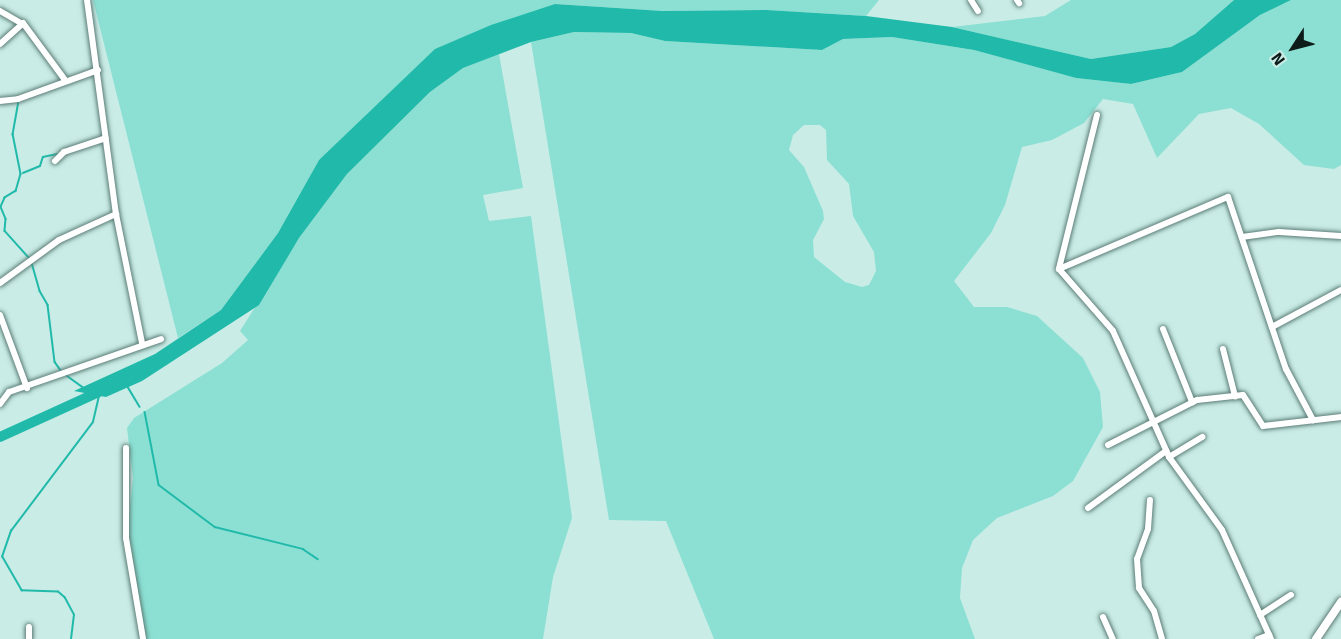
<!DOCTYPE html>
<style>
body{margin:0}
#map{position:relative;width:1341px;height:639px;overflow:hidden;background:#c9ece6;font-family:Signika,sans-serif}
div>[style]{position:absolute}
.green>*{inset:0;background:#8be0d3}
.water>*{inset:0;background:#21baaa}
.stream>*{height:1.5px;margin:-0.75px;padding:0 0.75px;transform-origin:0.75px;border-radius:0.75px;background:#21baaa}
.river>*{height:10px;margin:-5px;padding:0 5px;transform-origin:5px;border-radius:5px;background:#21baaa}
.roads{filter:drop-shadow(0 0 2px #5c7d77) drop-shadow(0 0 2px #5c7d77)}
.street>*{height:6px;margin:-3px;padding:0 3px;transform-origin:3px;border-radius:3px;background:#fff}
.secondary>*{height:8px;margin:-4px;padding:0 4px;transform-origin:4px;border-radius:4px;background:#fff}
span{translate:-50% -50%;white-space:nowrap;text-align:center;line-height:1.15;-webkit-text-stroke:4.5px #c9ece6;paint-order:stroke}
.north{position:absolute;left:1263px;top:18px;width:60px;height:60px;-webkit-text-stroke:4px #c9ece6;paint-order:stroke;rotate:234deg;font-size:16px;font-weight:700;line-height:24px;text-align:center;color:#0d1b19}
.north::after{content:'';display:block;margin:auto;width:21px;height:27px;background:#0d1b19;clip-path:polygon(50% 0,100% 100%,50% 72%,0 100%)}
</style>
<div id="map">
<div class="green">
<div style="clip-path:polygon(93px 0,879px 0,866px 16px,767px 10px,663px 11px,555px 4px,319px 160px,278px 233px,221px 310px,178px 338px)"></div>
<div style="clip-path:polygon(1071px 0,1234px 0,1195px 34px,1171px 47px,1091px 59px,952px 27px,1045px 16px)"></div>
<div style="clip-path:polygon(evenodd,1291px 0,1341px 0,1341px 165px,1334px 169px,1304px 165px,1259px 124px,1231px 108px,1199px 114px,1157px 158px,1133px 104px,1103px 99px,1084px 123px,1052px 140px,1022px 147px,1005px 205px,991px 233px,954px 281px,974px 307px,1007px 307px,1037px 316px,1083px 358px,1100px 392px,1103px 427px,1073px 481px,1053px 496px,997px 518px,973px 540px,962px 568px,960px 598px,975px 639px,714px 639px,666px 521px,609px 520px,531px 42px,574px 32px,631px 33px,665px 41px,822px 50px,843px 39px,892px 37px,974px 50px,1076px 78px,1131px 84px,1182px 72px,1260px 15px,1291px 0,804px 125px,820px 125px,826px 130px,827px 160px,849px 184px,853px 216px,874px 252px,876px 271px,869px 285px,862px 287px,845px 282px,814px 257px,813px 240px,824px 219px,823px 211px,804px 167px,789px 150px,793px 135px,804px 125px)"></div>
<div style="clip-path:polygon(499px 54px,523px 188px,483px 195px,489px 221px,531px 216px,572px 518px,553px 577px,543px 639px,146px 639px,127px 536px,133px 478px,127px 428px,134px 418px,222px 363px,248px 340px,240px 331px,299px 238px,347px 174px,430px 92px,463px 68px)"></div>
</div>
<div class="water">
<div style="clip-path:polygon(1234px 0,1291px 0,1260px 15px,1182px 72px,1131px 84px,1076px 78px,974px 50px,892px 37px,843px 39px,822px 50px,665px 41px,631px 33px,574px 32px,531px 42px,463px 68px,430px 92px,347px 174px,299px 238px,259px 305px,142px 381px,106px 397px,74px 391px,155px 354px,221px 310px,278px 233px,319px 160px,435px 49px,491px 25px,555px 4px,663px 11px,767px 10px,866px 16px,952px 27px,1091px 59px,1171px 47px,1195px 34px)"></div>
</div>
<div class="stream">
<div style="left:19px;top:101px;width:34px;rotate:100deg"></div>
<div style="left:13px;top:134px;width:41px;rotate:78.7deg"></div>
<div style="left:21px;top:174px;width:18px;rotate:106deg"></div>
<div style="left:16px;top:191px;width:13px;rotate:148deg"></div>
<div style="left:5px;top:198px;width:10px;rotate:114deg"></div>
<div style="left:1px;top:207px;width:13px;rotate:67deg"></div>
<div style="left:6px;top:219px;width:12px;rotate:95deg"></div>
<div style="left:5px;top:231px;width:38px;rotate:48deg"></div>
<div style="left:23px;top:173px;width:18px;rotate:-22deg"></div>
<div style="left:40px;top:166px;width:9px;rotate:-72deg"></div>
<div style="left:43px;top:157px;width:14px;rotate:-12deg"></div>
<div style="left:32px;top:263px;width:29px;rotate:74deg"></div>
<div style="left:40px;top:291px;width:16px;rotate:60deg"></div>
<div style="left:48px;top:305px;width:57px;rotate:83deg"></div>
<div style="left:55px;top:362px;width:12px;rotate:55deg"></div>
<div style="left:66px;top:375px;width:22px;rotate:36deg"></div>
<div style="left:128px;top:387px;width:23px;rotate:59deg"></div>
<div style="left:145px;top:412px;width:74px;rotate:79.1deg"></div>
<div style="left:159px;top:485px;width:70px;rotate:36.9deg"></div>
<div style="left:215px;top:527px;width:91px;rotate:14deg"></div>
<div style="left:303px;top:549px;width:18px;rotate:34deg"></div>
<div style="left:71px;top:639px;width:24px;rotate:-83deg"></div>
<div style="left:74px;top:615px;width:19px;rotate:-118deg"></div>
<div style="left:65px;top:598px;width:9px;rotate:-139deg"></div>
<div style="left:58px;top:592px;width:36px;rotate:-178deg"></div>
<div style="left:22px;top:591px;width:39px;rotate:-120deg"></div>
<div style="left:2px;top:557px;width:28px;rotate:-71deg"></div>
<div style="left:11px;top:531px;width:136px;rotate:-53deg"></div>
<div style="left:93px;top:422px;width:28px;rotate:-77deg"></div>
</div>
<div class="river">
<div style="left:0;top:437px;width:113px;rotate:-24.5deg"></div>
</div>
<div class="roads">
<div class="street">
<div style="left:87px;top:0;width:216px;rotate:82.3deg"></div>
<div style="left:116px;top:214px;width:132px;rotate:78.6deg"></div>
<div style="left:971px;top:0;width:13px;rotate:58deg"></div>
<div style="left:1017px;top:0;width:4px;rotate:56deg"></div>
<div style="left:0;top:11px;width:24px;rotate:30deg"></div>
<div style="left:0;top:44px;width:31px;rotate:-42deg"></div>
<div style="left:23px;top:23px;width:71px;rotate:53.6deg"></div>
<div style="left:0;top:101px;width:18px;rotate:-6deg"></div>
<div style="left:18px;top:99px;width:85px;rotate:-19.9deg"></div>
<div style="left:1097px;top:115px;width:159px;rotate:103.9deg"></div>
<div style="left:1059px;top:269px;width:82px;rotate:48.9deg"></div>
<div style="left:1113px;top:331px;width:138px;rotate:66deg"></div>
<div style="left:1169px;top:457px;width:90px;rotate:54deg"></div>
<div style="left:1222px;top:530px;width:120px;rotate:65.8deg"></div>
<div style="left:55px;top:161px;width:13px;rotate:-45deg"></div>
<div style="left:64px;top:152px;width:44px;rotate:-18.4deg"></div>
<div style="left:1242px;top:237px;width:37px;rotate:-8deg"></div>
<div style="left:1279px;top:232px;width:62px;rotate:3.7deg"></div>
<div style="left:1059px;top:269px;width:184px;rotate:-23.1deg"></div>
<div style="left:1228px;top:197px;width:182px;rotate:71.4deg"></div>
<div style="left:1286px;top:369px;width:58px;rotate:62.1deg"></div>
<div style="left:0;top:283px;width:73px;rotate:-36.1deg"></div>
<div style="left:59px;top:240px;width:63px;rotate:-24.5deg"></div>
<div style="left:0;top:315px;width:78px;rotate:69.7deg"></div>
<div style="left:1272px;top:327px;width:78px;rotate:-28.2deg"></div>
<div style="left:1163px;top:329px;width:79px;rotate:68.3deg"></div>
<div style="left:1223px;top:349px;width:49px;rotate:75.7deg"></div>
<div style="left:0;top:404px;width:15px;rotate:-53deg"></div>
<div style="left:9px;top:392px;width:161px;rotate:-19.2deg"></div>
<div style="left:1108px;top:445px;width:100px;rotate:-26.8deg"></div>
<div style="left:1197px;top:400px;width:46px;rotate:-6.2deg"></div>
<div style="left:1243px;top:395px;width:37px;rotate:57deg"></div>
<div style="left:1263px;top:426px;width:79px;rotate:-6.6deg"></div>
<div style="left:126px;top:448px;width:90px;rotate:90deg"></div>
<div style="left:126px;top:538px;width:102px;rotate:80.4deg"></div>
<div style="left:1169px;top:457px;width:39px;rotate:-31deg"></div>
<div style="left:1150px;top:500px;width:29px;rotate:94deg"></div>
<div style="left:1148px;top:529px;width:32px;rotate:110deg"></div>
<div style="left:1137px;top:559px;width:29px;rotate:86deg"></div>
<div style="left:1139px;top:588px;width:27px;rotate:57deg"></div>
<div style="left:1154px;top:611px;width:29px;rotate:74deg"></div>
<div style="left:1088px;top:508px;width:97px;rotate:-36.2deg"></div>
<div style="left:1260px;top:615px;width:37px;rotate:-33deg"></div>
<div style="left:1103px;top:617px;width:24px;rotate:66deg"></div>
<div style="left:29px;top:639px;width:12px;rotate:-90deg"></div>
<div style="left:1258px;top:639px;width:12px;rotate:-20deg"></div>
</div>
<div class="secondary">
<div style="left:1316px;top:639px;width:45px;rotate:-56deg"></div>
</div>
</div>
<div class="north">N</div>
</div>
